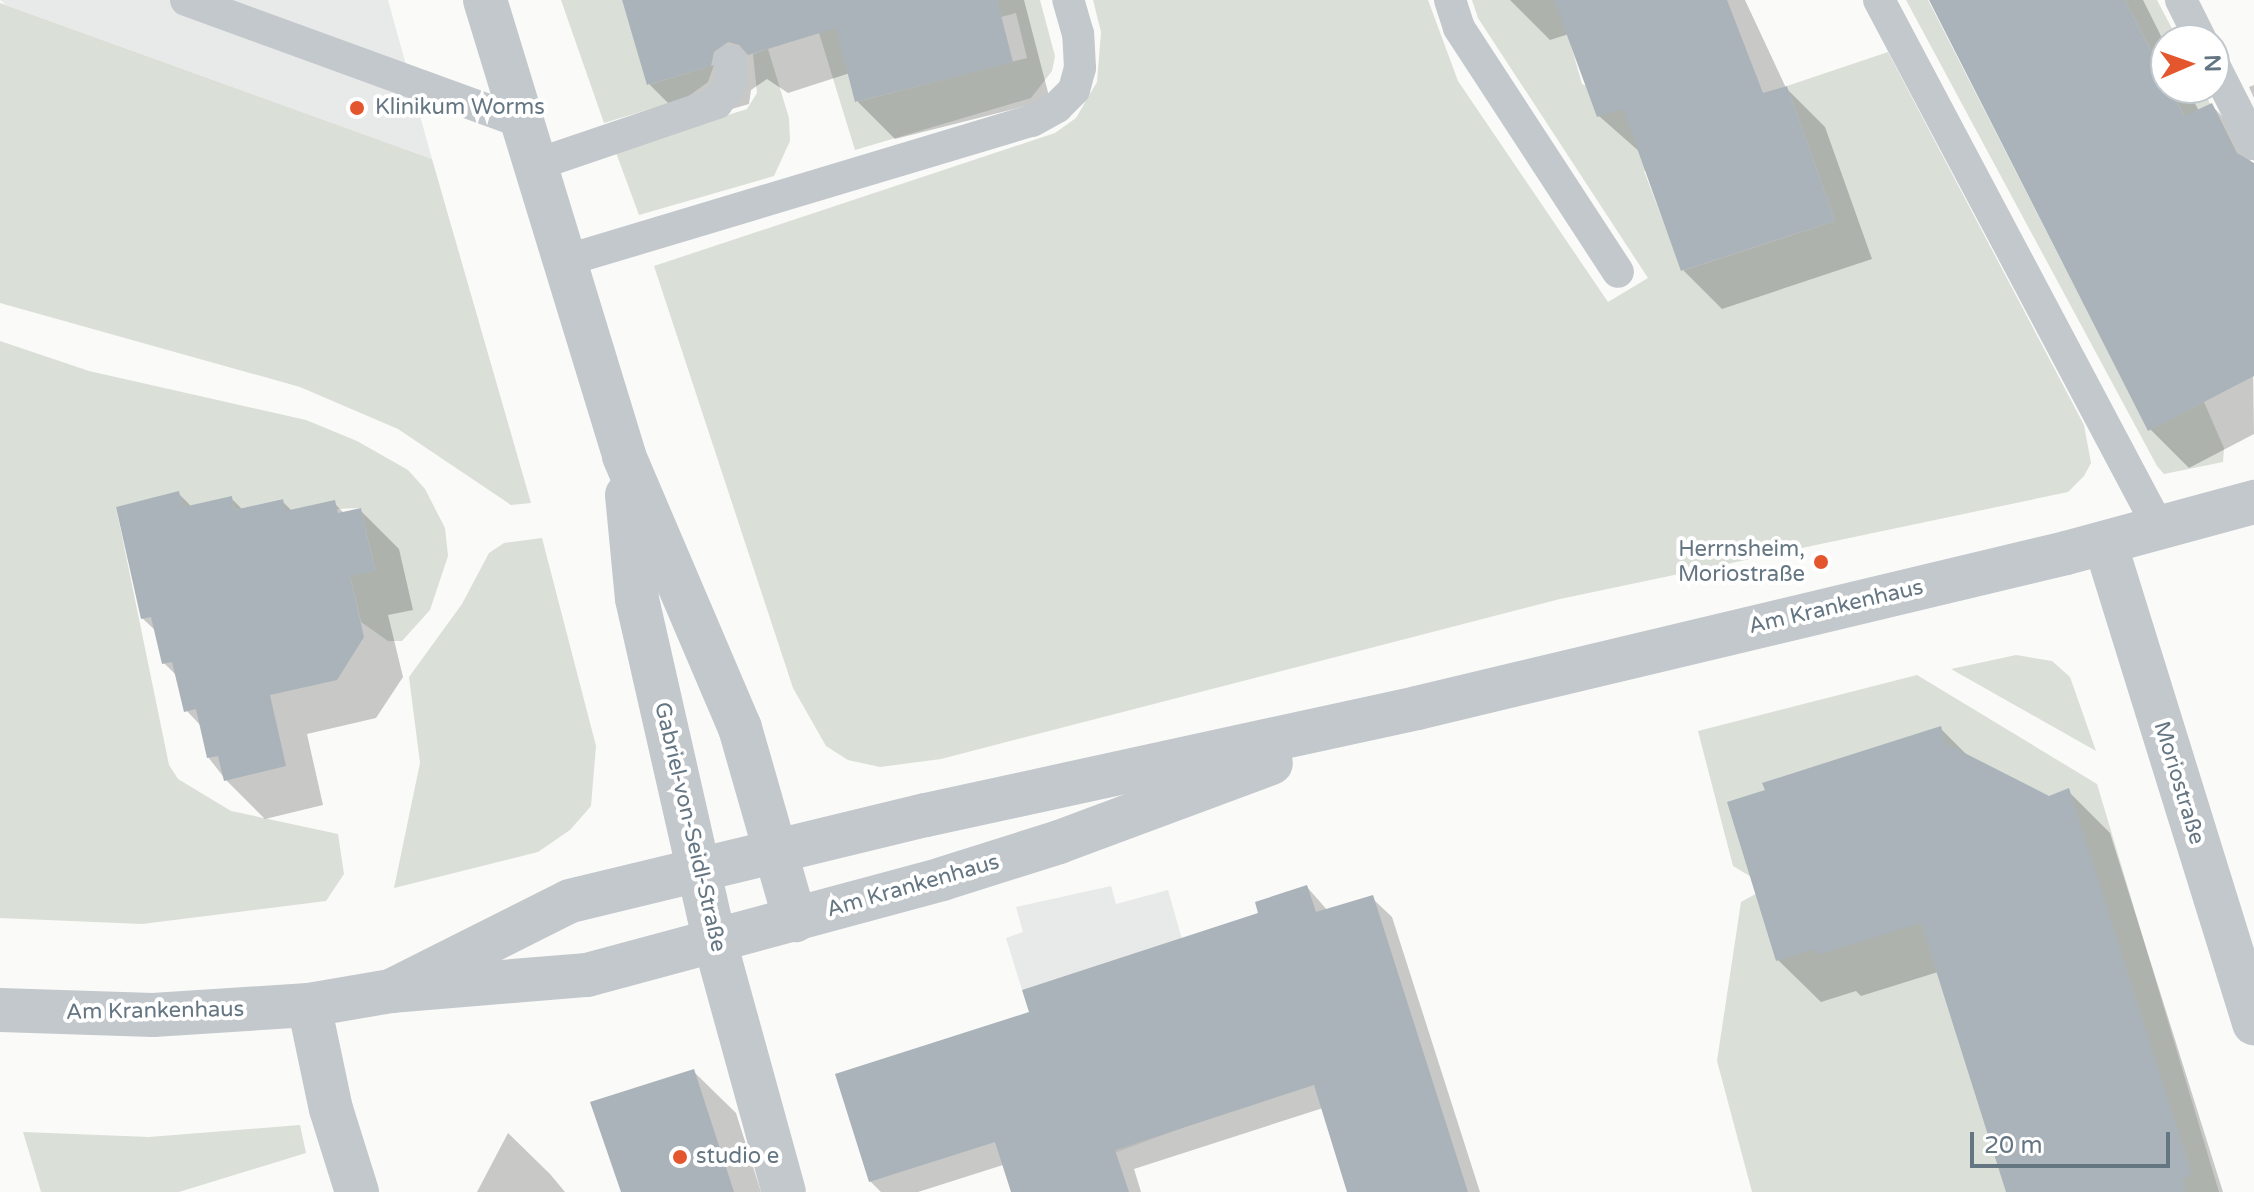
<!DOCTYPE html>
<meta charset="utf-8">
<style>
body{margin:0}
#map{position:relative;width:2254px;height:1192px;overflow:hidden;background:#fafaf8;font-family:"Varela Round",sans-serif}
div>[style]{position:absolute}
.built>*{inset:0;background:#e8e9e9}
.green>*{inset:0;background:#dadfd7}
.shadow>*{inset:0;background:#0003}
.building>*{inset:0;background:#aab3b9}
.service>*{height:32px;margin:-16px;padding:0 16px;transform-origin:16px;border-radius:16px;background:#c3c8cc}
.pedestrian>*{height:44px;margin:-22px;padding:0 22px;transform-origin:22px;border-radius:22px;background:#c3c8cc}
.minor>*{height:44px;margin:-22px;padding:0 22px;transform-origin:22px;border-radius:22px;background:#c3c8cc}
.dots>*{width:22px;height:22px;translate:-50% -50%;box-sizing:border-box;border:4px solid #fff;border-radius:50%}
span{translate:-50% -50%;white-space:nowrap;text-align:center;line-height:1.15;-webkit-text-stroke:8px #fff;paint-order:stroke}
.poi-label{font-size:22px;color:#657683}
.left{translate:0 -50%;text-align:left}
.right{translate:-100% -50%;text-align:right}
.street-label{font-size:22px;color:#657683}
.north{position:absolute;left:2150px;top:24px;width:80px;height:80px;box-sizing:border-box;background:#fff;border:2px solid #c1c8cd;border-radius:50%;rotate:88deg;font-size:22px;font-weight:700;line-height:32px;text-align:center;color:#657683}
.north::after{content:'';display:block;margin:auto;width:28px;height:36px;background:#e4572e;clip-path:polygon(50% 0,100% 100%,50% 72%,0 100%)}
.scale{position:absolute;left:1970px;top:1132px;width:200px;height:36px;box-sizing:border-box;border:4px solid #657683;border-top:0;padding-left:10px;font-size:24px;line-height:28px;white-space:nowrap;color:#657683;-webkit-text-stroke:6px #fff;paint-order:stroke}
</style>
<div id="map">
<div class="built">
<div style="clip-path:polygon(0 0,388px 0,432px 159px,6px 5px)"></div>
<div style="clip-path:polygon(1111px 886px,1116px 904px,1168px 890px,1182px 939px,1185px 1127px,1076px 1167px,1075px 974px,1022px 990px,1006px 938px,1023px 932px,1016px 907px)"></div>
</div>
<div class="green">
<div style="clip-path:polygon(561px 0,622px 0,648px 85px,714px 65px,708px 82px,686px 98px,604px 123px)"></div>
<div style="clip-path:polygon(829px 0,856px 102px,1027px 58px,1016px 13px,1001px 17px,997px 0,1040px 0,1055px 56px,1052px 71px,1031px 98px,855px 150px,819px 33px)"></div>
<div style="clip-path:polygon(1093px 0,1428px 0,1458px 81px,1608px 302px,1648px 278px,1478px 18px,1472px 0,1558px 0,1582px 84px,1628px 107px,1648px 170px,1644px 171px,1682px 271px,1835px 221px,1787px 86px,1888px 52px,2084px 425px,2091px 463px,2084px 476px,2068px 492px,1560px 599px,941px 759px,880px 767px,848px 760px,826px 746px,793px 688px,654px 266px,1055px 133px,1076px 118px,1097px 82px,1101px 32px)"></div>
<div style="clip-path:polygon(1906px 0,1928px 0,2148px 430px,2204px 402px,2224px 448px,2223px 462px,2164px 474px,2157px 466px)"></div>
<div style="clip-path:polygon(2125px 0,2157px 0,2178px 40px,2166px 40px,2166px 80px)"></div>
<div style="clip-path:polygon(0 3px,432px 159px,531px 503px,511px 505px,398px 429px,300px 387px,0 303px)"></div>
<div style="clip-path:polygon(768px 49px,789px 118px,790px 141px,774px 176px,639px 215px,615px 150px,747px 109px,757px 93px,753px 54px)"></div>
<div style="clip-path:polygon(2170px 88px,2202px 88px,2254px 189px,2254px 253px)"></div>
<div style="clip-path:polygon(0 341px,89px 371px,306px 420px,357px 441px,408px 470px,425px 489px,445px 528px,448px 556px,430px 610px,402px 641px,388px 641px,361px 622px,350px 576px,375px 570px,361px 508px,285px 511px,282px 499px,234px 510px,232px 497px,183px 507px,179px 492px,116px 507px,169px 765px,178px 779px,231px 811px,338px 834px,344px 874px,326px 901px,142px 924px,0 918px)"></div>
<div style="clip-path:polygon(542px 538px,596px 746px,591px 806px,570px 830px,538px 852px,394px 888px,420px 763px,409px 677px,462px 604px,489px 553px,504px 543px)"></div>
<div style="clip-path:polygon(2016px 655px,2052px 661px,2070px 677px,2096px 751px,1951px 669px)"></div>
<div style="clip-path:polygon(1917px 675px,2097px 784px,2219px 1192px,1752px 1192px,1717px 1061px,1741px 902px,1768px 887px,1733px 866px,1698px 731px)"></div>
<div style="clip-path:polygon(300px 1125px,306px 1153px,179px 1192px,41px 1192px,23px 1132px,149px 1137px)"></div>
</div>
<div class="shadow">
<div style="clip-path:polygon(625px 0,1024px 0,1050px 100px,895px 139px,857px 101px,850px 73px,788px 93px,767px 79px,751px 90px,749px 104px,687px 122px,649px 84px)"></div>
<div style="clip-path:polygon(1745px 0,1786px 88px,1825px 127px,1872px 259px,1722px 309px,1683px 270px,1641px 153px,1599px 116px,1569px 34px,1550px 40px,1510px 0)"></div>
<div style="clip-path:polygon(1931px 0,2143px 0,2166px 46px,2166px 88px,2187px 88px,2199px 111px,2211px 105px,2250px 144px,2254px 434px,2189px 468px,2150px 429px)"></div>
<div style="clip-path:polygon(2254px 85px,2254px 98px,2249px 87px)"></div>
<div style="clip-path:polygon(179px 494px,192px 507px,231px 498px,243px 510px,282px 501px,293px 512px,334px 503px,345px 514px,360px 510px,399px 549px,413px 610px,388px 615px,403px 677px,376px 718px,307px 734px,323px 805px,265px 819px,226px 780px,208px 757px,202px 727px,186px 710px,178px 677px,164px 663px,156px 631px,142px 618px)"></div>
<div style="clip-path:polygon(1941px 729px,1970px 758px,2049px 798px,2068px 791px,2110px 833px,2223px 1192px,2008px 1192px,1938px 972px,1861px 996px,1856px 991px,1821px 1002px,1778px 960px)"></div>
<div style="clip-path:polygon(1307px 887px,1328px 911px,1372px 898px,1392px 917px,1480px 1192px,1349px 1192px,1323px 1108px,1134px 1169px,1141px 1192px,1012px 1192px,1003px 1165px,918px 1192px,881px 1192px,870px 1181px,1032px 1013px,1261px 914px)"></div>
<div style="clip-path:polygon(693px 1071px,736px 1113px,761px 1192px,623px 1192px)"></div>
<div style="clip-path:polygon(508px 1133px,550px 1174px,565px 1192px,477px 1192px)"></div>
</div>
<div class="building">
<div style="clip-path:polygon(622px 0,997px 0,1013px 62px,855px 102px,836px 28px,748px 55px,739px 45px,728px 42px,714px 52px,711px 66px,647px 85px)"></div>
<div style="clip-path:polygon(1554px 0,1727px 0,1763px 93px,1787px 86px,1835px 221px,1681px 271px,1623px 109px,1597px 117px)"></div>
<div style="clip-path:polygon(1929px 0,2125px 0,2184px 116px,2212px 103px,2237px 153px,2254px 163px,2254px 376px,2148px 431px)"></div>
<div style="clip-path:polygon(179px 491px,183px 507px,232px 496px,234px 510px,283px 499px,285px 511px,335px 500px,338px 513px,361px 508px,375px 571px,350px 576px,364px 637px,337px 680px,270px 695px,286px 766px,224px 781px,218px 756px,207px 758px,196px 709px,184px 712px,172px 662px,162px 664px,151px 617px,141px 619px,116px 507px)"></div>
<div style="clip-path:polygon(1941px 726px,1945px 743px,2049px 796px,2069px 788px,2192px 1175px,2182px 1179px,2186px 1192px,2006px 1192px,1921px 923px,1817px 955px,1815px 949px,1776px 961px,1727px 802px,1765px 790px,1762px 783px)"></div>
<div style="clip-path:polygon(1307px 885px,1316px 912px,1373px 895px,1468px 1192px,1347px 1192px,1314px 1085px,1115px 1150px,1129px 1192px,1011px 1192px,995px 1142px,869px 1182px,835px 1074px,1029px 1012px,1022px 990px,1258px 913px,1255px 902px)"></div>
<div style="clip-path:polygon(694px 1069px,734px 1192px,621px 1192px,590px 1102px)"></div>
</div>
<div class="service">
<div style="left:186px;top:0;width:357px;rotate:20deg"></div>
<div style="left:1450px;top:0;width:29px;rotate:72deg"></div>
<div style="left:1459px;top:28px;width:291px;rotate:56.9deg"></div>
<div style="left:1879px;top:0;width:598px;rotate:62.06deg"></div>
<div style="left:2181px;top:0;width:45px;rotate:63.4deg"></div>
<div style="left:2214px;top:65px;width:89px;rotate:63.1deg"></div>
<div style="left:535px;top:165px;width:192px;rotate:-18.8deg"></div>
<div style="left:717px;top:103px;width:24px;rotate:-54deg"></div>
<div style="left:731px;top:84px;width:23px;rotate:-92deg"></div>
<div style="left:564px;top:261px;width:488px;rotate:-16.7deg"></div>
<div style="left:1032px;top:121px;width:29px;rotate:-29deg"></div>
<div style="left:1057px;top:107px;width:24px;rotate:-45deg"></div>
<div style="left:1074px;top:90px;width:23px;rotate:-75deg"></div>
<div style="left:1080px;top:68px;width:34px;rotate:-93deg"></div>
<div style="left:1078px;top:34px;width:35px;rotate:-106deg"></div>
</div>
<div class="pedestrian">
<div style="left:715px;top:942px;width:259px;rotate:74.6deg"></div>
</div>
<div class="minor">
<div style="left:485px;top:0;width:477px;rotate:73deg"></div>
<div style="left:624px;top:456px;width:296px;rotate:66.9deg"></div>
<div style="left:740px;top:728px;width:200px;rotate:74deg"></div>
<div style="left:627px;top:495px;width:104px;rotate:84.5deg"></div>
<div style="left:637px;top:599px;width:352px;rotate:77.2deg"></div>
<div style="left:2105px;top:543px;width:503px;rotate:72.75deg"></div>
<div style="left:391px;top:991px;width:200px;rotate:-26.7deg"></div>
<div style="left:570px;top:901px;width:366px;rotate:-13.6deg"></div>
<div style="left:926px;top:815px;width:503px;rotate:-12.29deg"></div>
<div style="left:1417px;top:708px;width:667px;rotate:-13.43deg"></div>
<div style="left:2066px;top:553px;width:195px;rotate:-15.2deg"></div>
<div style="left:309px;top:1005px;width:106px;rotate:78.1deg"></div>
<div style="left:331px;top:1109px;width:87px;rotate:72.6deg"></div>
<div style="left:0;top:1010px;width:153px;rotate:1.9deg"></div>
<div style="left:153px;top:1015px;width:156px;rotate:-3.7deg"></div>
<div style="left:309px;top:1005px;width:83px;rotate:-9.7deg"></div>
<div style="left:391px;top:991px;width:197px;rotate:-4.7deg"></div>
<div style="left:587px;top:975px;width:368px;rotate:-15.1deg"></div>
<div style="left:942px;top:879px;width:123px;rotate:-17.5deg"></div>
<div style="left:1059px;top:842px;width:226px;rotate:-20.4deg"></div>
</div>
<div class="dots">
<div style="left:357px;top:108px;background:#e4572e"></div>
<div style="left:1821px;top:562px;background:#e4572e"></div>
<div style="left:680px;top:1157px;background:#e4572e"></div>
</div>
<div class="poi-label">
<span class="left" style="left:375px;top:108px">Klinikum Worms</span>
<span class="right" style="left:1805px;top:562px">Herrnsheim,<br>Moriostraße</span>
<span class="left" style="left:696px;top:1157px">studio e</span>
</div>
<div class="street-label">
<span style="left:1836px;top:607px;rotate:-13deg">Am Krankenhaus</span>
<span style="left:2179px;top:783px;rotate:73deg">Moriostraße</span>
<span style="left:690px;top:827px;rotate:77deg">Gabriel-von-Seidl-Straße</span>
<span style="left:913px;top:886px;rotate:-16deg">Am Krankenhaus</span>
<span style="left:155px;top:1011px;rotate:-1deg">Am Krankenhaus</span>
</div>
<div class="north">N</div>
<div class="scale">20 m</div>
</div>
